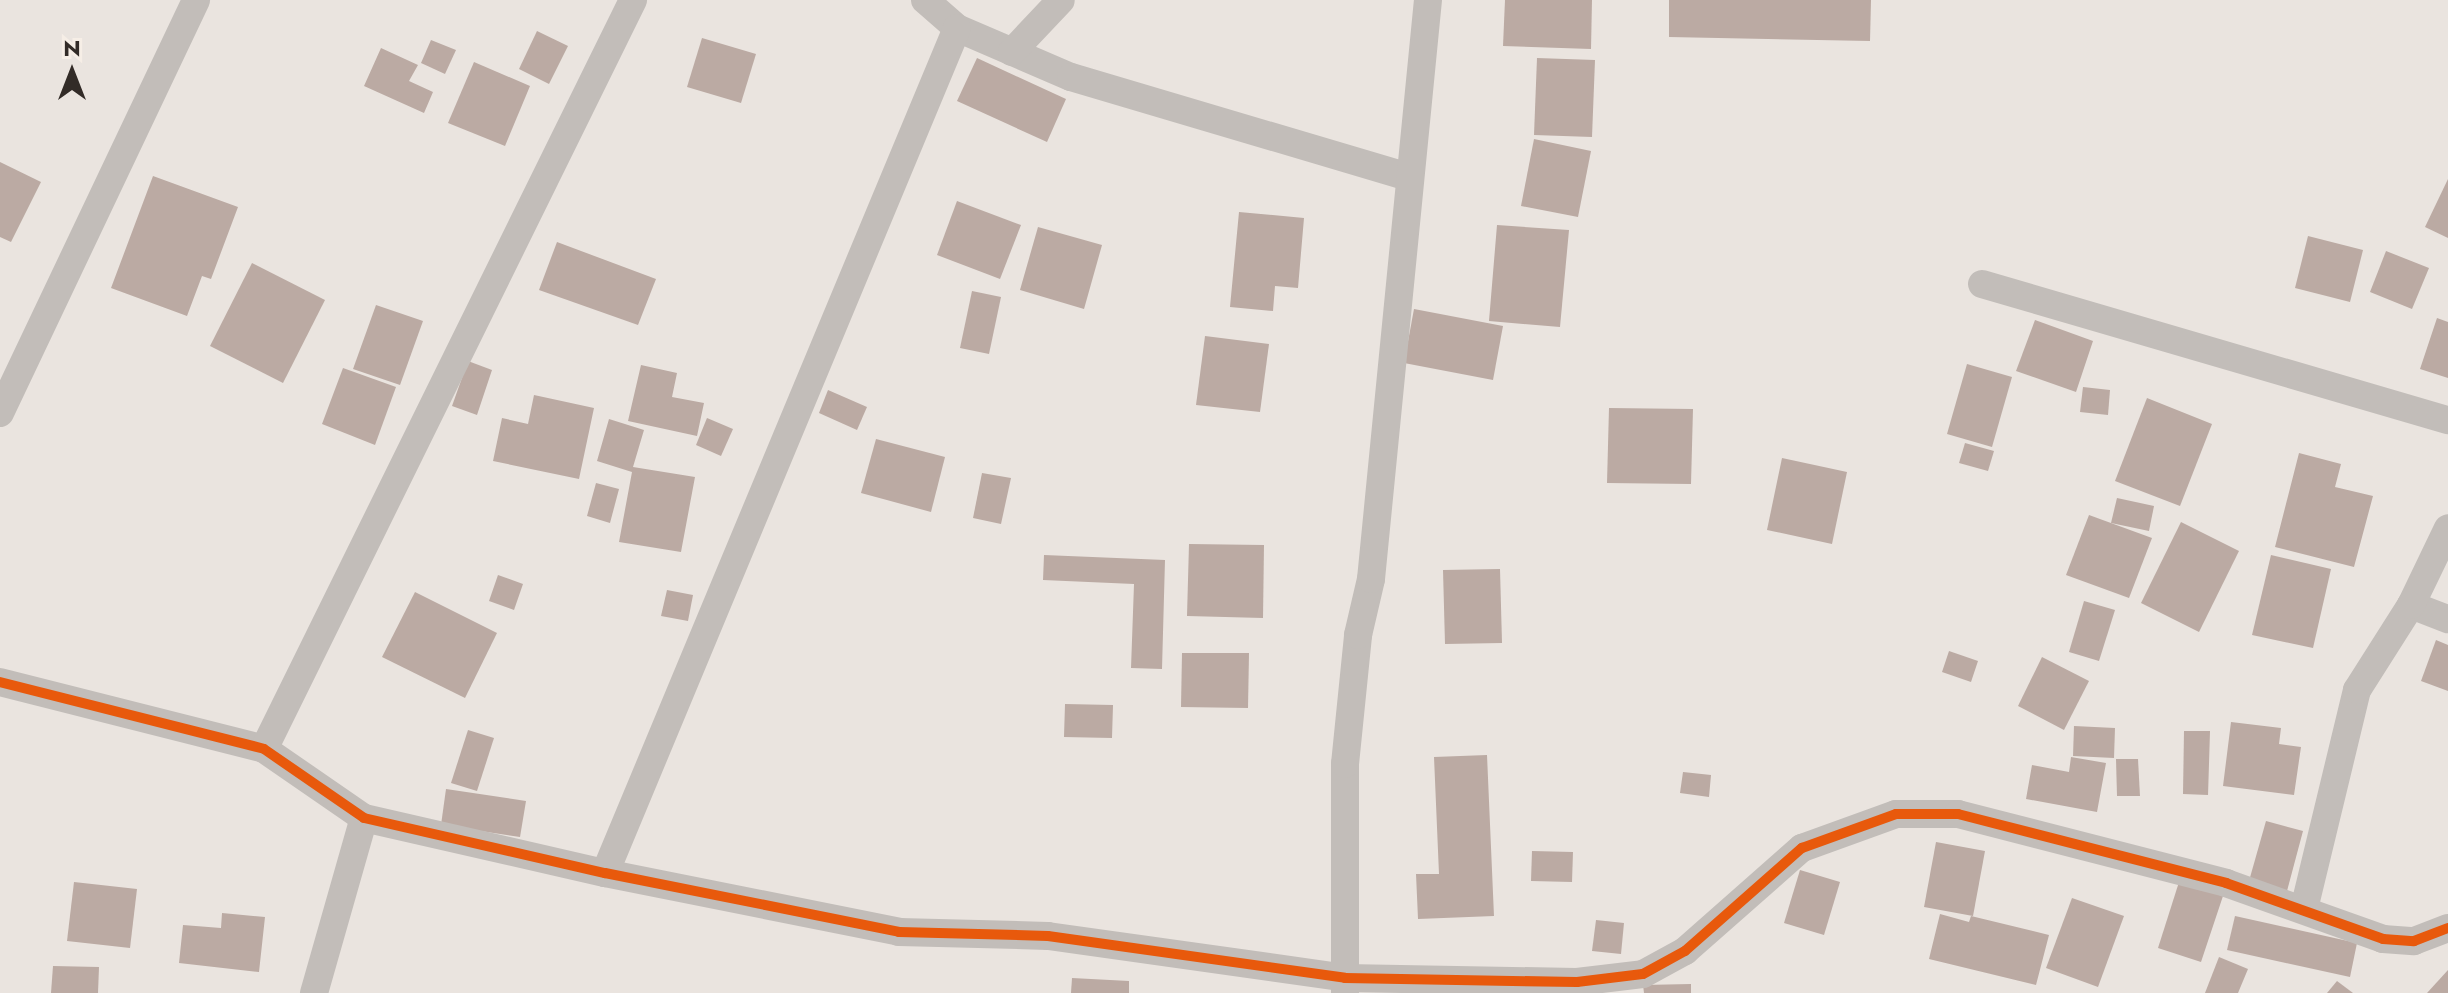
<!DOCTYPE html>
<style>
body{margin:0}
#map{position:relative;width:2448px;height:993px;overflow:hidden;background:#eae4df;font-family:Jost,sans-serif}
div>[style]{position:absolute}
.building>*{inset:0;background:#bbaaa3}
.minor>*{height:28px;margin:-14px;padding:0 14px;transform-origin:14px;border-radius:14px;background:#c2bdb9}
.cycleway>*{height:10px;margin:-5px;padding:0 5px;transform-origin:5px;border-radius:5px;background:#e8590c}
span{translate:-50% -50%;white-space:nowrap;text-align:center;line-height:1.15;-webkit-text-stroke:8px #f6eee6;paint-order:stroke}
.north{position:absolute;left:32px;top:32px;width:80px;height:80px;-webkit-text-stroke:6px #f6eee6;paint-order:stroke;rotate:0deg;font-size:22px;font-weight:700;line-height:32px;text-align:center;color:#322b27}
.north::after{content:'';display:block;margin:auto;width:28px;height:36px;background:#322b27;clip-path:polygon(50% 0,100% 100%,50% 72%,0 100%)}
</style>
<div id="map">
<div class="building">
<div style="clip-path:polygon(1505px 0,1592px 0,1591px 49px,1503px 46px)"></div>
<div style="clip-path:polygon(1669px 0,1871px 0,1870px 41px,1669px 37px)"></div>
<div style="clip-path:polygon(537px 31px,568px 46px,549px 84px,519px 69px)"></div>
<div style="clip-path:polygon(702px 38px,756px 54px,741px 103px,687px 87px)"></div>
<div style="clip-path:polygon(431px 40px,456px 50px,445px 74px,421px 63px)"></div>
<div style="clip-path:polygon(381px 48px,418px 65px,409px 81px,433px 92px,424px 113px,364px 86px)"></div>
<div style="clip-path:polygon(977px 58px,1066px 99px,1047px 142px,957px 101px)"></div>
<div style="clip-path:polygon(1537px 58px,1595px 60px,1592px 137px,1534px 135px)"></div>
<div style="clip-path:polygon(474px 62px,530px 86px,505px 146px,448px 123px)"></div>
<div style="clip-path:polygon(1534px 139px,1591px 151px,1578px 217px,1521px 206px)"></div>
<div style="clip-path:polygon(0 162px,41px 182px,11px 242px,0 237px)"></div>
<div style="clip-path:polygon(153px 176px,238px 207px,211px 279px,202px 276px,187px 316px,111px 288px)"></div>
<div style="clip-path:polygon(2448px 179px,2448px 238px,2425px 227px)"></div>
<div style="clip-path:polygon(957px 201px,1021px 225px,1000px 279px,937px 255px)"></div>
<div style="clip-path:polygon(1239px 212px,1304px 218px,1298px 288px,1275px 286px,1273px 311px,1230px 307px)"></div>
<div style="clip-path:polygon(1497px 225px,1569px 230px,1560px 327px,1489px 321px)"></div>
<div style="clip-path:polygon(1038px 227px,1102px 245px,1084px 309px,1020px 290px)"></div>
<div style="clip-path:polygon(2308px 236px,2363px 250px,2350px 302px,2295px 288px)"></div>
<div style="clip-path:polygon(557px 242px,656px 279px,638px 325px,539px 290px)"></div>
<div style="clip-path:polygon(2386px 251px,2429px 268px,2412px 309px,2370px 292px)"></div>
<div style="clip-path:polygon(252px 263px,325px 300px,283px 383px,210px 346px)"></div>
<div style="clip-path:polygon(972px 291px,1001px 297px,989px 354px,960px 348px)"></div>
<div style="clip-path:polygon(376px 305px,423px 321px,400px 385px,353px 369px)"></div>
<div style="clip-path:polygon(1414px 309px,1503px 326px,1493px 380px,1404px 363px)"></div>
<div style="clip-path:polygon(2437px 318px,2448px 322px,2448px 378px,2420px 369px)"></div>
<div style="clip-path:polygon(2035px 320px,2093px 341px,2076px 392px,2016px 371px)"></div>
<div style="clip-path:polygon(1205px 336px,1269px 344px,1260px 412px,1196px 405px)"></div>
<div style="clip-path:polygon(468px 361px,492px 370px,477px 415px,452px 406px)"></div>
<div style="clip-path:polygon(1967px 364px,2012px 377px,1992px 447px,1947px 434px)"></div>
<div style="clip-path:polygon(641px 365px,677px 373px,672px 397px,704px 403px,697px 436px,628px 421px)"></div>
<div style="clip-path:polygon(343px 368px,396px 387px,375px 445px,322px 424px)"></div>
<div style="clip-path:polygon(2083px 387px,2110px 390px,2108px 415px,2080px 412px)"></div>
<div style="clip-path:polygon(828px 390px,867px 407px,857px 430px,819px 413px)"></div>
<div style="clip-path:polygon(534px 395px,594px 408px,579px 479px,493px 461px,502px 418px,528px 424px)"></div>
<div style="clip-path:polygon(2147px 398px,2212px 424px,2180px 506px,2115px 481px)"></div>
<div style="clip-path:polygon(1609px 408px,1693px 409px,1691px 484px,1607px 483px)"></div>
<div style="clip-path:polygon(707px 418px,733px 429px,721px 456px,696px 445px)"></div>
<div style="clip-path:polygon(609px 419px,644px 430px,633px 467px,695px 477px,681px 552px,619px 542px,632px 472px,597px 461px)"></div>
<div style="clip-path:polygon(876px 439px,945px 457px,931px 512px,861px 493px)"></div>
<div style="clip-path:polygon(1965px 443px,1994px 451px,1988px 471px,1959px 463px)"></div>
<div style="clip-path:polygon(2299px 453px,2341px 464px,2335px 487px,2373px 496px,2354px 567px,2275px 547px)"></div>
<div style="clip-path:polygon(1782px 458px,1847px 472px,1832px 544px,1767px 530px)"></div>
<div style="clip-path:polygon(982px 473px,1011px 478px,1001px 524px,973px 518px)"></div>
<div style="clip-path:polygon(596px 483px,619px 489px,610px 523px,587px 516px)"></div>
<div style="clip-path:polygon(2117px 498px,2154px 506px,2149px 531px,2111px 523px)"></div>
<div style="clip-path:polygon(2089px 515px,2152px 538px,2129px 598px,2066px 575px)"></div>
<div style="clip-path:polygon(2181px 522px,2239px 551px,2199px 632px,2141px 603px)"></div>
<div style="clip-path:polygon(1189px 544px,1264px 545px,1263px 618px,1187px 616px)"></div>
<div style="clip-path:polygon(1044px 555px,1165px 560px,1162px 669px,1131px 668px,1134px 584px,1043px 580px)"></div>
<div style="clip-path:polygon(2271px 555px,2331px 569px,2313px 648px,2252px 635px)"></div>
<div style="clip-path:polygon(1500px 569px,1502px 643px,1445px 644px,1443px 570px)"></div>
<div style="clip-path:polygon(498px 575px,523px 584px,514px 610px,489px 601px)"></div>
<div style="clip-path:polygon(667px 590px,693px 595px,688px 621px,661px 616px)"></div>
<div style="clip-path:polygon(415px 592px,497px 633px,465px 698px,382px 657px)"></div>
<div style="clip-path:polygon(2084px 601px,2115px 610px,2099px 661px,2069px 652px)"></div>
<div style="clip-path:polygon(2436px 640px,2448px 645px,2448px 691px,2421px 681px)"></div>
<div style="clip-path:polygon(1949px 651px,1978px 661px,1971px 682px,1942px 672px)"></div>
<div style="clip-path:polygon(1182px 653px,1249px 653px,1248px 708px,1181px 707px)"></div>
<div style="clip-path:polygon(2042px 657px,2089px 681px,2064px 730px,2018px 706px)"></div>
<div style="clip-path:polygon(1065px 704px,1113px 705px,1112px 738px,1064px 737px)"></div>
<div style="clip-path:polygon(2231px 722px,2281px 728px,2279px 744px,2301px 747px,2294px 795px,2223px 786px)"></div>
<div style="clip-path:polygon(2074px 726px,2115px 728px,2114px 758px,2073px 756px)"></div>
<div style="clip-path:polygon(468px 730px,494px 738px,477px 791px,451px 783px)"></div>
<div style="clip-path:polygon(2184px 731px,2210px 731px,2208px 795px,2183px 794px)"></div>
<div style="clip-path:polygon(1487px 755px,1494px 916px,1418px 919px,1416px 874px,1439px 874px,1434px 757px)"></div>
<div style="clip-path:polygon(2071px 757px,2106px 763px,2097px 812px,2026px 799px,2032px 765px,2069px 772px)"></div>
<div style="clip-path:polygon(2116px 759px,2138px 759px,2140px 796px,2117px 796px)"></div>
<div style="clip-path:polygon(1683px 772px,1711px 775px,1709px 797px,1680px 793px)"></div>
<div style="clip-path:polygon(446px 789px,526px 801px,520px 837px,441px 825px)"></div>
<div style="clip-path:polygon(2266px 821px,2303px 831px,2287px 891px,2249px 881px)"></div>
<div style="clip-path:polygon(1936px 842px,1985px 851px,1973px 916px,1924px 907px)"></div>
<div style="clip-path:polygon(1532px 851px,1573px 852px,1572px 882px,1531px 881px)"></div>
<div style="clip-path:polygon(1800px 870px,1840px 882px,1824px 935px,1784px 923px)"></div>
<div style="clip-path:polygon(74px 882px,137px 889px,130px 948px,67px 941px)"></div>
<div style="clip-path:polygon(2179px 882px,2223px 896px,2201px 962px,2158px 948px)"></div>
<div style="clip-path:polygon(2072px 898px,2124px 916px,2098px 987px,2046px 968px)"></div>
<div style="clip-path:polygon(222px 913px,265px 917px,259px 972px,179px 963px,183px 925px,221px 928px)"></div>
<div style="clip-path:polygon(1940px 914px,1969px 922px,1971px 916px,2049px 935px,2036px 985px,1929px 959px)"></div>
<div style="clip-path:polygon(2235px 916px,2357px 943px,2350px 977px,2227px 950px)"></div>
<div style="clip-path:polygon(1596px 920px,1624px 923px,1621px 954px,1592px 951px)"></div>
<div style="clip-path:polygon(2219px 957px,2248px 969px,2238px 993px,2205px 993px)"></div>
<div style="clip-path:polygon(53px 966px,99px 967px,98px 993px,51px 993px)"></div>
<div style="clip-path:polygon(2448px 970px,2448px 993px,2427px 993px)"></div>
<div style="clip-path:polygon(1072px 978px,1129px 981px,1129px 993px,1071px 993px)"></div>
<div style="clip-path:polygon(2337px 981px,2353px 993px,2327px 993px)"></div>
<div style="clip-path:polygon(1691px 984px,1691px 993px,1644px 993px,1643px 985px)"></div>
</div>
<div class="minor">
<div style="left:925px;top:0;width:43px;rotate:41.2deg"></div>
<div style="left:957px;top:28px;width:124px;rotate:23.3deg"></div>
<div style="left:1071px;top:77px;width:352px;rotate:16.5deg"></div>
<div style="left:1012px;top:52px;width:71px;rotate:-46.7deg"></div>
<div style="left:1982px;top:284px;width:485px;rotate:16.3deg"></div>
<div style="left:0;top:413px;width:457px;rotate:-64.6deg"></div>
<div style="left:2411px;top:605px;width:40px;rotate:21deg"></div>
<div style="left:0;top:682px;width:272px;rotate:14.2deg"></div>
<div style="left:264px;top:749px;width:121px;rotate:34.6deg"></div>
<div style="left:364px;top:818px;width:247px;rotate:12.9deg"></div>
<div style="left:605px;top:873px;width:300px;rotate:11.3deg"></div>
<div style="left:899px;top:932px;width:149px;rotate:1.5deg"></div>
<div style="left:1048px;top:936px;width:300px;rotate:8deg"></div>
<div style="left:1345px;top:978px;width:232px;rotate:1deg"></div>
<div style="left:1577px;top:982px;width:66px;rotate:-6.9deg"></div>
<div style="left:1643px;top:974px;width:48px;rotate:-28.7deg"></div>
<div style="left:1685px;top:951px;width:156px;rotate:-41.4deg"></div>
<div style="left:1802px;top:848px;width:100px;rotate:-19.9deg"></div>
<div style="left:1896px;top:814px;width:62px"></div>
<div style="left:1958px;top:814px;width:277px;rotate:14.4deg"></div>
<div style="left:2226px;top:883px;width:167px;rotate:19.6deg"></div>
<div style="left:2383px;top:939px;width:31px;rotate:4deg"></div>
<div style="left:2414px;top:941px;width:36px;rotate:-21deg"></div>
<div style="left:264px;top:749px;width:835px;rotate:-63.77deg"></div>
<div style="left:605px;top:873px;width:915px;rotate:-67.38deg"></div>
<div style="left:2304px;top:909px;width:225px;rotate:-76.4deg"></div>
<div style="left:2357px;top:690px;width:101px;rotate:-57.6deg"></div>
<div style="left:2411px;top:605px;width:85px;rotate:-64.3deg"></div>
<div style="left:314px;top:993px;width:182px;rotate:-74.1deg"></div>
<div style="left:1345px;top:993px;width:229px;rotate:-90deg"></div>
<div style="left:1345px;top:764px;width:130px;rotate:-84.2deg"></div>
<div style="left:1358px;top:635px;width:57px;rotate:-76.9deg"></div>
<div style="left:1371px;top:579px;width:582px;rotate:-84.38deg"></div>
</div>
<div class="cycleway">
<div style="left:0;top:682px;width:272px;rotate:14.2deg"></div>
<div style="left:264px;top:749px;width:121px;rotate:34.6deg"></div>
<div style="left:364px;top:818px;width:247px;rotate:12.9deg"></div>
<div style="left:605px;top:873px;width:300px;rotate:11.3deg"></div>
<div style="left:899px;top:932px;width:149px;rotate:1.5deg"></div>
<div style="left:1048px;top:936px;width:300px;rotate:8deg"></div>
<div style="left:1345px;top:978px;width:232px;rotate:1deg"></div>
<div style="left:1577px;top:982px;width:66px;rotate:-6.9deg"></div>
<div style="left:1643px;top:974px;width:48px;rotate:-28.7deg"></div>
<div style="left:1685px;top:951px;width:156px;rotate:-41.4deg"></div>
<div style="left:1802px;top:848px;width:100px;rotate:-19.9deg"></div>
<div style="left:1896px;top:814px;width:62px"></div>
<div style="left:1958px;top:814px;width:277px;rotate:14.4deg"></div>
<div style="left:2226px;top:883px;width:167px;rotate:19.6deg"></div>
<div style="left:2383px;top:939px;width:31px;rotate:4deg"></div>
<div style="left:2414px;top:941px;width:36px;rotate:-21deg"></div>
</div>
<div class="north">N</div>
</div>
